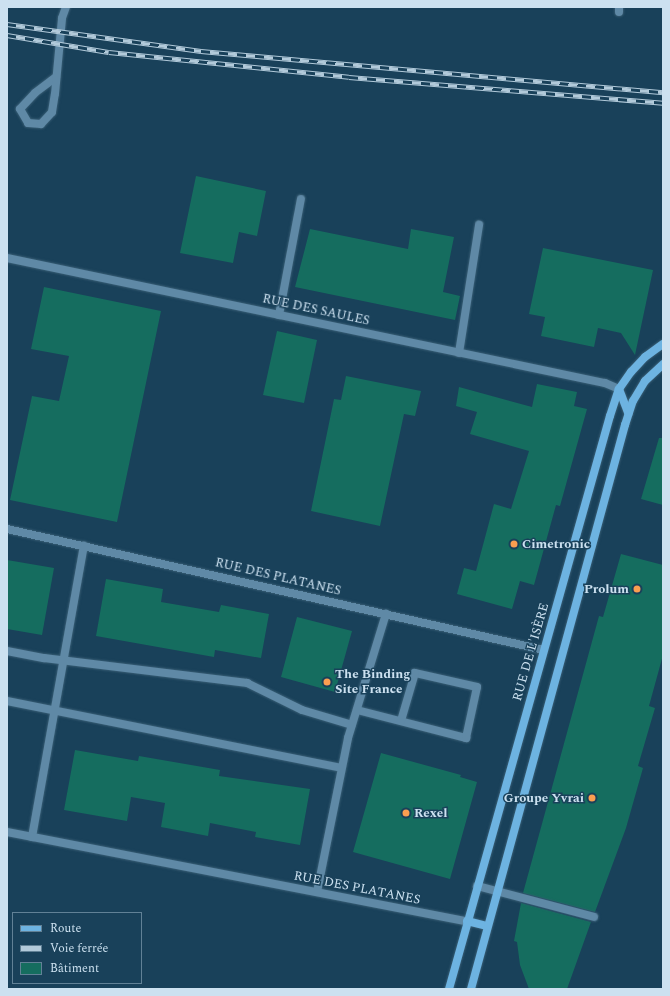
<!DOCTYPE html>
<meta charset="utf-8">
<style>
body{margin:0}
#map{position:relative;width:670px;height:996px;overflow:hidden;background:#19415a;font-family:Spectral,serif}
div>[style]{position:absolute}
.building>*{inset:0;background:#156d5f}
.roads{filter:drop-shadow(0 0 1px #395e75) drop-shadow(0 0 1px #395e75)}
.lane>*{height:8px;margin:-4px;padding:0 4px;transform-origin:4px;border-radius:4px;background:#5f89a6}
.street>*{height:8px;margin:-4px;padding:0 4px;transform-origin:4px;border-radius:4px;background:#5f89a6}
.secondary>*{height:8px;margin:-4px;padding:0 4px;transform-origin:4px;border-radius:4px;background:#6db3e1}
.rail>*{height:4.5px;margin-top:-2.25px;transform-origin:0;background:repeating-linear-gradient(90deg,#19415a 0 9px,#b2cada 0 18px);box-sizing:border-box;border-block:1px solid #b2cada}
.dots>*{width:11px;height:11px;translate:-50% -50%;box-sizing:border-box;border:2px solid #19415a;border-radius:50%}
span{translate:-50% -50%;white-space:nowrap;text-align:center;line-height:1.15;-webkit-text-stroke:3px #19415a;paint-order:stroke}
.street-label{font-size:13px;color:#cce1f0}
.poi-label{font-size:13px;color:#cce1f0;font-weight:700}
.left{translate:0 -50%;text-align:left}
.right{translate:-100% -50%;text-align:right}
.frame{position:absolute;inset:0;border:8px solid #cce1f0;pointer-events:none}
.legend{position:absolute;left:12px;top:912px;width:130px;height:72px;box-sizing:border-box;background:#19415a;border:1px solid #618196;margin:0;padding:5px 7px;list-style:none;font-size:12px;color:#cce1f0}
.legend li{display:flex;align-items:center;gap:8px;height:20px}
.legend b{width:20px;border:1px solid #618196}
</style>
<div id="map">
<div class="building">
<div style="clip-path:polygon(196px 176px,266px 191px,257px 236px,239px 232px,233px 263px,180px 253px)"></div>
<div style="clip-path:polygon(310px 229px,408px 249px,411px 229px,454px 237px,443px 292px,460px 296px,455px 320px,295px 287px)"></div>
<div style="clip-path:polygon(543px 248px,653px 270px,635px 355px,621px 333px,598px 328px,594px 347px,541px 336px,545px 317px,529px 314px)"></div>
<div style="clip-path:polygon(44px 287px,161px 311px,117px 522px,10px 500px,32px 396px,59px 401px,69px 356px,31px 349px)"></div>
<div style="clip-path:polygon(277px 331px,317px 340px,304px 403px,263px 395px)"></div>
<div style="clip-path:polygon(346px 376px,421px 391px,415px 416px,404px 414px,380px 526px,311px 511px,334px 399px,341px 400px)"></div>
<div style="clip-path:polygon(537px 384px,577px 392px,574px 406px,587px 409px,560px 506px,556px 505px,534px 585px,520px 581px,512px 609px,457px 594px,464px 568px,476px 571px,494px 504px,511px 509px,529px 451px,470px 434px,477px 412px,456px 406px,459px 387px,532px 407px)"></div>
<div style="clip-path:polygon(659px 438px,663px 438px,663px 505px,641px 499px)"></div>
<div style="clip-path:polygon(621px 554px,663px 565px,663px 655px,649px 706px,655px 708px,638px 766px,643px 768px,626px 828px,595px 912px,523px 893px,599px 616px,603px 617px)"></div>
<div style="clip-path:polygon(7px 560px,54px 568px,42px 635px,7px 629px)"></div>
<div style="clip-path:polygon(106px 579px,163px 589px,161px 602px,219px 612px,221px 605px,269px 614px,261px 658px,215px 650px,214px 657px,96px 636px)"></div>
<div style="clip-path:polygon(297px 617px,352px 631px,335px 692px,281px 677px)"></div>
<div style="clip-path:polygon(75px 750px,138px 761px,139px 756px,220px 770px,219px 776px,310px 789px,300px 845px,255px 837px,256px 832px,210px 823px,208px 836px,161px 827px,165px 803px,131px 797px,127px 821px,64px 810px)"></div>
<div style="clip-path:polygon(381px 753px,461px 775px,460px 777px,477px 782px,450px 879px,353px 852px)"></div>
<div style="clip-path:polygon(521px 903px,591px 922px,567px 989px,529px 989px,520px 965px,517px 942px,514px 941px)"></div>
</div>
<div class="roads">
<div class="lane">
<div style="left:619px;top:12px;width:5px;rotate:-90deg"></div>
<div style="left:279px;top:315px;width:118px;rotate:-79.3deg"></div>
<div style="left:459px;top:353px;width:130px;rotate:-81.1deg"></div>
<div style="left:7px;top:651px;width:38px;rotate:11deg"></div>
<div style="left:44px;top:658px;width:205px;rotate:7deg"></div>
<div style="left:247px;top:683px;width:61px;rotate:26.1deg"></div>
<div style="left:302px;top:710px;width:52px;rotate:16.7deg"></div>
<div style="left:7px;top:701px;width:341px;rotate:11.3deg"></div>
<div style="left:357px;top:710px;width:113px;rotate:14.4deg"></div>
<div style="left:466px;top:738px;width:52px;rotate:-77.8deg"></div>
<div style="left:477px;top:687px;width:64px;rotate:-167.3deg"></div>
<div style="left:415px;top:673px;width:50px;rotate:106.3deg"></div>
<div style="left:32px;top:837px;width:296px;rotate:-79.9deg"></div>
<div style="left:477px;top:886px;width:121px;rotate:14.8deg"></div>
<div style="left:317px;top:892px;width:157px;rotate:-78.6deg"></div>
<div style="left:348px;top:738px;width:130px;rotate:-73deg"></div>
</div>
<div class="street">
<div style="left:56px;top:77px;width:26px;rotate:143deg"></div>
<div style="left:35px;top:93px;width:22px;rotate:133deg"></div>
<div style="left:20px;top:109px;width:16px;rotate:60deg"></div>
<div style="left:28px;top:123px;width:13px;rotate:4deg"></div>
<div style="left:41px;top:124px;width:16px;rotate:-47deg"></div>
<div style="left:52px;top:112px;width:18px;rotate:-81deg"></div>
<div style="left:55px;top:94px;width:76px;rotate:-84.7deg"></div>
<div style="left:62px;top:18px;width:12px;rotate:-70deg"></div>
<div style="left:7px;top:258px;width:611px;rotate:11.81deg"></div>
<div style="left:605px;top:383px;width:15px;rotate:23deg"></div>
<div style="left:7px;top:529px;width:550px;rotate:12.7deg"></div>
<div style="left:7px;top:832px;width:469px;rotate:11deg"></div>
</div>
<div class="secondary">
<div style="left:619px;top:389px;width:26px;rotate:69deg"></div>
<div style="left:467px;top:921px;width:21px;rotate:14deg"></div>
<div style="left:449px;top:989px;width:595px;rotate:-74.31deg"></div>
<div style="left:610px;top:416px;width:28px;rotate:-72deg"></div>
<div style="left:619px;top:389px;width:21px;rotate:-55deg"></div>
<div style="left:631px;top:372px;width:21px;rotate:-47deg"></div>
<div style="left:645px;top:357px;width:22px;rotate:-36deg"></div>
<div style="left:471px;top:989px;width:585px;rotate:-74.73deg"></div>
<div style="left:625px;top:425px;width:25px;rotate:-72deg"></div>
<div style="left:633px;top:401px;width:23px;rotate:-59deg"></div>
<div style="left:645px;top:381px;width:25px;rotate:-43deg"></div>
</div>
</div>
<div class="rail">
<div style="left:7px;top:24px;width:196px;rotate:7.9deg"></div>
<div style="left:201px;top:51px;width:464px;rotate:5.1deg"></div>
<div style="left:7px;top:35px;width:103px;rotate:9.5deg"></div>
<div style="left:109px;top:52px;width:241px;rotate:5.9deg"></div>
<div style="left:349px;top:77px;width:315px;rotate:4.7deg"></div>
</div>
<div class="dots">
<div style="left:514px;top:544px;background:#fb9e50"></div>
<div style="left:637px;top:589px;background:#fb9e50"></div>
<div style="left:327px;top:682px;background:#fb9e50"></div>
<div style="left:592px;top:798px;background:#fb9e50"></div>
<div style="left:406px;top:813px;background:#fb9e50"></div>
</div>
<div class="street-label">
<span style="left:316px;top:310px;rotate:12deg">RUE DES SAULES</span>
<span style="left:278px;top:577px;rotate:13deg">RUE DES PLATANES</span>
<span style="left:531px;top:652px;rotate:-74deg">RUE DE L'ISÈRE</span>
<span style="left:357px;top:888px;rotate:11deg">RUE DES PLATANES</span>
</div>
<div class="poi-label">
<span class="left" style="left:522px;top:544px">Cimetronic</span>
<span class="right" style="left:629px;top:589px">Prolum</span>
<span class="left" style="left:335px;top:682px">The Binding<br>Site France</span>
<span class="right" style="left:584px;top:798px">Groupe Yvrai</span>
<span class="left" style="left:414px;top:813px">Rexel</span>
</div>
<div class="frame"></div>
<ul class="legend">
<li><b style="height:5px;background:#6db3e1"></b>Route</li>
<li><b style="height:5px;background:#b2cada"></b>Voie ferrée</li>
<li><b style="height:11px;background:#156d5f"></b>Bâtiment</li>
</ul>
</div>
